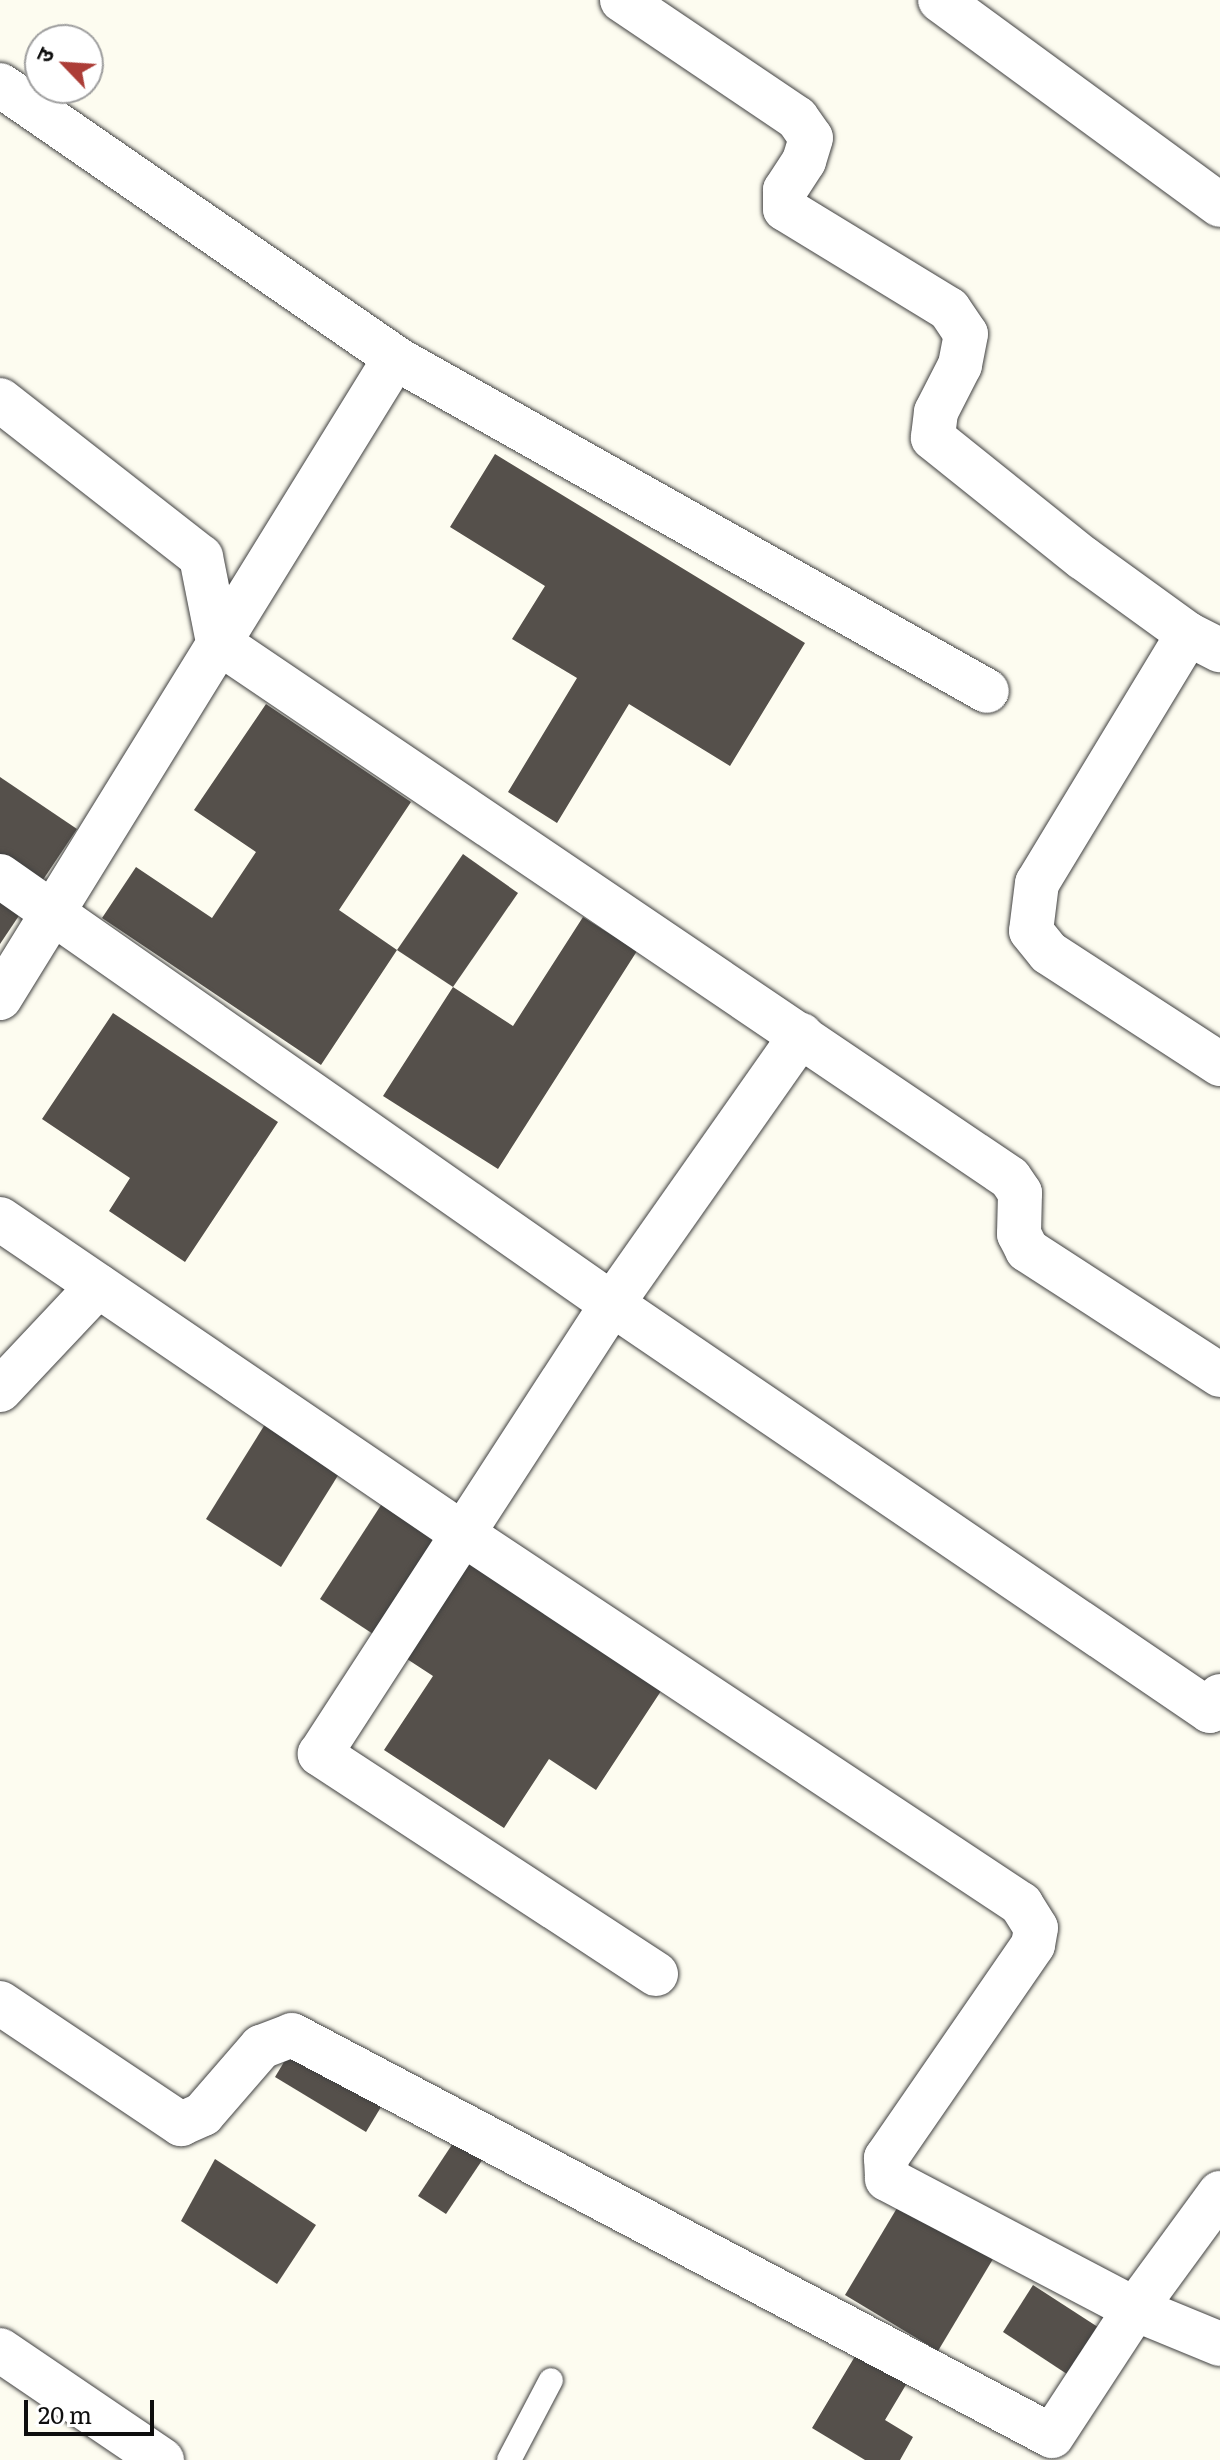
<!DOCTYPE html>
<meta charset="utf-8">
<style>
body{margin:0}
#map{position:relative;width:1220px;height:2460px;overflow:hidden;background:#fdfcf0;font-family:Literata,"Noto Sans Devanagari",serif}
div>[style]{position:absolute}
.building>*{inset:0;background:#55504b}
.roads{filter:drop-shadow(0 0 2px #414141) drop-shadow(0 0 2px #414141)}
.lane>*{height:24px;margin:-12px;padding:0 12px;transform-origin:12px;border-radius:12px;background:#fff}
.street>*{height:44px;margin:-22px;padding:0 22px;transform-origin:22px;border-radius:22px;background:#fff}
span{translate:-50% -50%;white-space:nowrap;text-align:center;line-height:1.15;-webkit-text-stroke:8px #fff;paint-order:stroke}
.north{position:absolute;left:24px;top:24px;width:80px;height:80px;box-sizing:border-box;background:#fff;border:2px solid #9f9f9f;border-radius:50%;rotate:295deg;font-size:22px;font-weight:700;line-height:32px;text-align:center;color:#0e0e0e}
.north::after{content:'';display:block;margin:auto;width:28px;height:36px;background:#ac3d37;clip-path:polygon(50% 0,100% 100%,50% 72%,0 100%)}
.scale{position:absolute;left:24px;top:2400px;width:130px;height:36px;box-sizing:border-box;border:4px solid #0e0e0e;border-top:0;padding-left:10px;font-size:24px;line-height:28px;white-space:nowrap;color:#0e0e0e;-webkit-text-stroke:6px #fff;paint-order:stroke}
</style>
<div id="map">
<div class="building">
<div style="clip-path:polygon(495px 454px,805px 643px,730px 766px,629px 704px,557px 823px,508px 792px,577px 678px,512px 639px,545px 586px,450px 527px)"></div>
<div style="clip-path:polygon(266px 704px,411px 802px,339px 910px,397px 950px,321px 1065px,102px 918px,136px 867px,212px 918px,256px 852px,194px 810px)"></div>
<div style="clip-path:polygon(0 777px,77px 829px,0 944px)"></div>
<div style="clip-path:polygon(463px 854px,518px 893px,453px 987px,397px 950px)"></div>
<div style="clip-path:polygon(583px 917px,637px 951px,498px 1169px,383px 1096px,453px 987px,513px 1026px)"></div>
<div style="clip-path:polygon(113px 1013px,278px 1122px,185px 1262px,109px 1211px,130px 1178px,42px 1119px)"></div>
<div style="clip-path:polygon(267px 1421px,342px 1469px,281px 1567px,206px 1519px)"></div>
<div style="clip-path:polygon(383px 1502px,436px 1537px,373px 1634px,320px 1599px)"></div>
<div style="clip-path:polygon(471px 1561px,663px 1688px,596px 1790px,549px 1759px,504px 1828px,384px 1750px,433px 1676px,407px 1659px)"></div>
<div style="clip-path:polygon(296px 2042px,387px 2097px,366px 2132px,275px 2077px)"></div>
<div style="clip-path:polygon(461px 2131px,489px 2150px,446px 2214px,418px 2196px)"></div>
<div style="clip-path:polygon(215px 2159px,316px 2225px,277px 2284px,181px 2221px)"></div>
<div style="clip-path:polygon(906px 2193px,999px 2249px,938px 2351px,845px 2295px)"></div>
<div style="clip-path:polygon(1033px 2285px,1104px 2331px,1073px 2378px,1003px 2332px)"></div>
<div style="clip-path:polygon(860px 2348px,910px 2378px,885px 2420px,913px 2437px,900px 2460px,865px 2460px,812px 2428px)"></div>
</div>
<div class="roads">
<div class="lane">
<div style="left:509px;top:2460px;width:90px;rotate:-62.3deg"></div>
</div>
<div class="street">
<div style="left:622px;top:0;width:211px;rotate:34deg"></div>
<div style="left:797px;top:118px;width:24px;rotate:55deg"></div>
<div style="left:811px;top:138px;width:24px;rotate:107deg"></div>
<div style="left:804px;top:161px;width:35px;rotate:123deg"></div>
<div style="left:785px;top:190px;width:19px;rotate:90deg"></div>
<div style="left:785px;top:209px;width:192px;rotate:31.4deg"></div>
<div style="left:949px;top:309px;width:30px;rotate:56deg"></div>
<div style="left:966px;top:334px;width:32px;rotate:101deg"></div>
<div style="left:960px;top:365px;width:53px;rotate:117.1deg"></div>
<div style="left:936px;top:412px;width:26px;rotate:97deg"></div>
<div style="left:933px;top:438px;width:192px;rotate:38.7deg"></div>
<div style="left:1083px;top:558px;width:130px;rotate:35.9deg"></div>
<div style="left:1188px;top:634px;width:36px;rotate:27deg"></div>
<div style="left:940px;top:0;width:347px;rotate:36.2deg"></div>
<div style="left:0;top:85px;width:480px;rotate:34.6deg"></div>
<div style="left:395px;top:358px;width:679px;rotate:29.36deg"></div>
<div style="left:0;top:400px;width:255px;rotate:38deg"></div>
<div style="left:201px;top:557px;width:87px;rotate:78.7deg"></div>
<div style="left:218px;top:642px;width:956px;rotate:34.09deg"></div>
<div style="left:1010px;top:1178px;width:18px;rotate:56deg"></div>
<div style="left:1020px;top:1193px;width:41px;rotate:91.4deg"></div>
<div style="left:1019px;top:1234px;width:18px;rotate:63deg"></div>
<div style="left:1027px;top:1250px;width:230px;rotate:32.9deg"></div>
<div style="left:1188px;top:634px;width:291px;rotate:121.2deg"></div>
<div style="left:1037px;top:883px;width:48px;rotate:97.1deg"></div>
<div style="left:1031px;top:931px;width:28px;rotate:51deg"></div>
<div style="left:1049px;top:953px;width:204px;rotate:33deg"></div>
<div style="left:0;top:876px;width:747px;rotate:34.97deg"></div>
<div style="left:612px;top:1304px;width:723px;rotate:34.24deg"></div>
<div style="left:1210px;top:1711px;width:18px;rotate:-56deg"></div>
<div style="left:0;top:998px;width:752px;rotate:-58.32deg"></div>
<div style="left:0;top:1219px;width:560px;rotate:34.23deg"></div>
<div style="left:463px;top:1534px;width:670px;rotate:33.55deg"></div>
<div style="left:1021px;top:1904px;width:28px;rotate:58deg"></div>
<div style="left:1036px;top:1928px;width:17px;rotate:100deg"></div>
<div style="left:1033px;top:1945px;width:259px;rotate:124.6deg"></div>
<div style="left:886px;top:2158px;width:21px;rotate:87deg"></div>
<div style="left:887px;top:2179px;width:280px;rotate:27.7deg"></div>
<div style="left:1135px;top:2309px;width:92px;rotate:22.4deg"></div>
<div style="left:0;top:1390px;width:143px;rotate:-46.7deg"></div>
<div style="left:656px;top:1974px;width:402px;rotate:-146.8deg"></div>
<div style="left:320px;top:1754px;width:536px;rotate:-57.02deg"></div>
<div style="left:612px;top:1304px;width:329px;rotate:-54.9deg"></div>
<div style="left:0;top:2003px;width:218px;rotate:33.8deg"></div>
<div style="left:181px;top:2124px;width:24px;rotate:-24deg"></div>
<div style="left:203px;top:2114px;width:89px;rotate:-49.1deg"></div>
<div style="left:261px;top:2047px;width:33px;rotate:-21deg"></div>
<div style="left:292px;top:2035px;width:859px;rotate:27.82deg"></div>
<div style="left:1052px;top:2436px;width:152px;rotate:-56.8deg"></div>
<div style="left:1135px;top:2309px;width:144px;rotate:-53.8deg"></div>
<div style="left:0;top:2350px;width:196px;rotate:34.2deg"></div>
</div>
</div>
<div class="north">उ</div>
<div class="scale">20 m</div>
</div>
